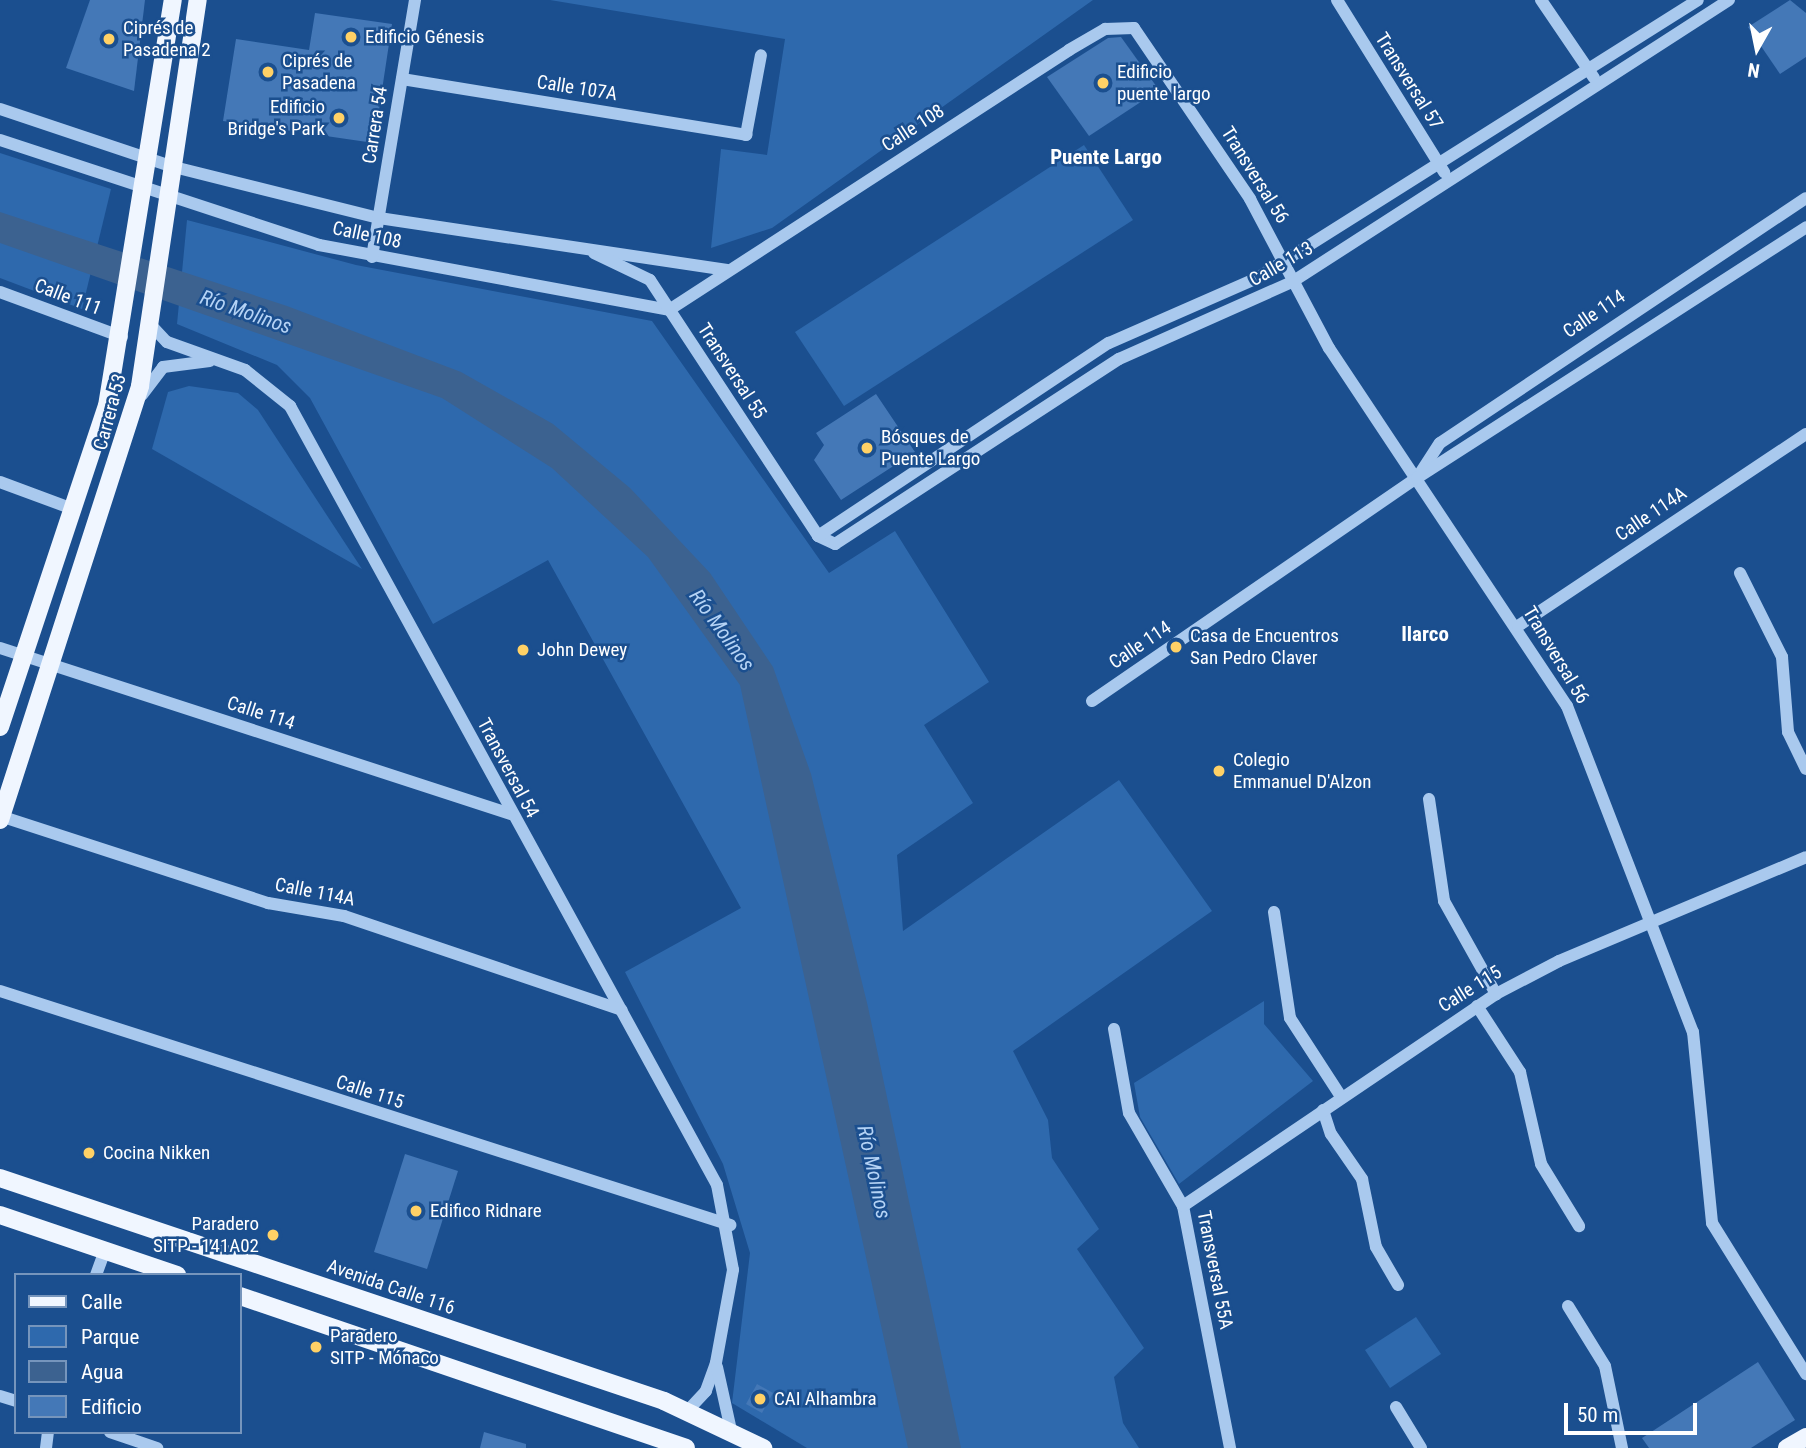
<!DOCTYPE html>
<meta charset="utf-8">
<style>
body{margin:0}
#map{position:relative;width:1806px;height:1448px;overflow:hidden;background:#1b4f8f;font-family:"Roboto Condensed",sans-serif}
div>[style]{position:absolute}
.green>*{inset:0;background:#2e69ad}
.water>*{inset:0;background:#3c6290}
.building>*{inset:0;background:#4478b7}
.minor>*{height:12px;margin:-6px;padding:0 6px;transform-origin:6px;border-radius:6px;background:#a9c9ee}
.major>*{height:18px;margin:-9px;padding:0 9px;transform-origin:9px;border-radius:9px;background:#f0f6ff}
.dots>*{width:19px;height:19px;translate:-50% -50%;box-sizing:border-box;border:4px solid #1b4f8f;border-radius:50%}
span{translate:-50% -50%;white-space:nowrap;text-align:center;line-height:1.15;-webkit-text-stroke:5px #1b4f8f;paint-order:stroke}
.poi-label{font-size:19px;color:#fff}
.left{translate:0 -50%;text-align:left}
.right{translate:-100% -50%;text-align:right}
.street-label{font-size:19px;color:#fff}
.neighbourhood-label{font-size:21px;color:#fff;font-weight:700}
.water-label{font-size:21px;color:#b5d3f5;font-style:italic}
.legend{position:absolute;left:14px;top:1273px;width:228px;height:161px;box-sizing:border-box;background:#1b4f8f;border:2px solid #7695bc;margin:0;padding:9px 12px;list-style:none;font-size:21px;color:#fff}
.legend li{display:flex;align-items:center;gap:14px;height:35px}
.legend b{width:35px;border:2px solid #7695bc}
.north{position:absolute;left:1722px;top:14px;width:70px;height:70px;-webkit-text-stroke:5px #1b4f8f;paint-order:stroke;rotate:189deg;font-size:19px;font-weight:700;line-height:28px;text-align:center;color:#fff}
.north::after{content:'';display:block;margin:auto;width:24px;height:32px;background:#fff;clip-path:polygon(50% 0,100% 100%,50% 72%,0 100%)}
.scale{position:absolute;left:1564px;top:1403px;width:133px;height:32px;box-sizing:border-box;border:4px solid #fff;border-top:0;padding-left:9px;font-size:21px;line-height:24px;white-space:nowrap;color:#fff;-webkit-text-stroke:5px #1b4f8f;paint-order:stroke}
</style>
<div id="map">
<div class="green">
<div style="clip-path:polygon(550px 0,1093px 0,772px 228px,711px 248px,721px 149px,767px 155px,785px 39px)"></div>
<div style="clip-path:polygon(1084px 145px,1133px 220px,844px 406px,795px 332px)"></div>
<div style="clip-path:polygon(0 153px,111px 189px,82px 309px,0 278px)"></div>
<div style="clip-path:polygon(187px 220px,356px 265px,652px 321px,829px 573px,895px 531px,989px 682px,924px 725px,973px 803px,897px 855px,903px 931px,1119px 780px,1212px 911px,1013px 1051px,1048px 1120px,1052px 1158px,1099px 1229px,1077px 1249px,1144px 1348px,1114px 1377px,1123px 1423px,1139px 1448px,807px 1448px,732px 1403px,750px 1253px,723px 1164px,625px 972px,741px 908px,548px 560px,433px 624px,310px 398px,277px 365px,177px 324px)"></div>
<div style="clip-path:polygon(189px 386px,238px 393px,258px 410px,362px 569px,152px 449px,168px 392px)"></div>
<div style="clip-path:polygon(1264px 1001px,1264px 1024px,1313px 1081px,1179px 1184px,1140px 1117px,1134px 1083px)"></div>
<div style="clip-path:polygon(1416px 1317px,1441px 1354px,1390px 1388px,1365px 1350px)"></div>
</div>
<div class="water">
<div style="clip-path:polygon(0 212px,287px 306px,461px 372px,553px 424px,630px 488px,710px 573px,773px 667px,811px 774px,868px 1007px,961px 1448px,908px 1448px,740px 685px,648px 557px,552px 468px,442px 398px,0 243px)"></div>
</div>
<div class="building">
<div style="clip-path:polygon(90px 0,145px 0,134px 91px,66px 68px)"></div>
<div style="clip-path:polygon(1790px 0,1806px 13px,1806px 57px,1780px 74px,1748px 27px)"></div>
<div style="clip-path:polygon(315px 13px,392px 24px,374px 143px,223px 121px,236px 39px,309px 50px)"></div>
<div style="clip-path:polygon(1121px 37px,1159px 90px,1089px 136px,1047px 77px,1108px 38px)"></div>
<div style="clip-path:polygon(876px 394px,915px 452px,841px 500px,814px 460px,824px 445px,816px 433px)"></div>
<div style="clip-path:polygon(405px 1154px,458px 1171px,427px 1269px,374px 1252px)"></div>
<div style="clip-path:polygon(1758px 1362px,1795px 1420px,1751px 1448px,1649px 1448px,1642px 1438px)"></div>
<div style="clip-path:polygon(757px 1384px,773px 1393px,762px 1413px,746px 1404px)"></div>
<div style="clip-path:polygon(484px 1432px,526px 1444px,526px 1448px,480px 1448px)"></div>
</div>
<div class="minor">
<div style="left:1337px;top:0;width:203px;rotate:58.1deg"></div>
<div style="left:1541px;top:0;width:94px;rotate:55.8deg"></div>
<div style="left:402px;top:79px;width:349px;rotate:9.2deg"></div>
<div style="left:746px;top:135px;width:81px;rotate:-79.4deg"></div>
<div style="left:0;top:109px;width:179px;rotate:18.5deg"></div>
<div style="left:170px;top:166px;width:215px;rotate:14deg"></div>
<div style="left:379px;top:218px;width:352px;rotate:8.5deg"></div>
<div style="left:0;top:140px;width:336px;rotate:18.2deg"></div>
<div style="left:319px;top:245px;width:356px;rotate:10.5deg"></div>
<div style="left:669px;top:310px;width:477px;rotate:-33deg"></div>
<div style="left:1069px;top:50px;width:42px;rotate:-30.3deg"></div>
<div style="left:1105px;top:29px;width:29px;rotate:-2deg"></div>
<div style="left:1134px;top:28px;width:207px;rotate:55.8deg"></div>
<div style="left:1250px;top:199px;width:169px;rotate:62.1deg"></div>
<div style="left:1329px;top:348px;width:430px;rotate:56.4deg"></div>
<div style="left:1567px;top:706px;width:350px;rotate:68.9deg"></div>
<div style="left:1693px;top:1032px;width:192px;rotate:84.3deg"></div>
<div style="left:1712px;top:1223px;width:178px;rotate:58.1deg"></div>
<div style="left:594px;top:253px;width:62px;rotate:25.7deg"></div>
<div style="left:650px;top:280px;width:306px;rotate:56.7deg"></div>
<div style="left:818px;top:536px;width:19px;rotate:25deg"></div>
<div style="left:835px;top:544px;width:339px;rotate:-33.1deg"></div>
<div style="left:1119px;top:359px;width:189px;rotate:-24deg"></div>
<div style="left:1292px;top:282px;width:520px;rotate:-32.83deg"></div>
<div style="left:372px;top:257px;width:261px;rotate:-80.5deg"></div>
<div style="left:0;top:292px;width:130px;rotate:20.2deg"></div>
<div style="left:149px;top:323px;width:26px;rotate:47deg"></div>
<div style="left:167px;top:342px;width:83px;rotate:19.7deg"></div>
<div style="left:245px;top:370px;width:58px;rotate:38.7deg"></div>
<div style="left:290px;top:406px;width:888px;rotate:61.27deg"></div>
<div style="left:717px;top:1185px;width:86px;rotate:79.3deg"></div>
<div style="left:733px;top:1270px;width:95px;rotate:100.4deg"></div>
<div style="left:716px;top:1363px;width:30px;rotate:110deg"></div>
<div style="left:706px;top:1391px;width:26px;rotate:133deg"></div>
<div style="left:142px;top:395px;width:35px;rotate:-53deg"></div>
<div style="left:163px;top:367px;width:47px;rotate:-7.3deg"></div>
<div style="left:1419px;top:475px;width:38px;rotate:-57deg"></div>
<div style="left:1440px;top:443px;width:440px;rotate:-33.8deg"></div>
<div style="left:0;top:482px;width:78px;rotate:20.3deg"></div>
<div style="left:818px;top:536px;width:349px;rotate:-33.6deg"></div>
<div style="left:1109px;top:343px;width:162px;rotate:-23.7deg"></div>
<div style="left:1257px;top:278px;width:521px;rotate:-32.23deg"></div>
<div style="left:1740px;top:573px;width:94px;rotate:63.4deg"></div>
<div style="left:1782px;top:657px;width:75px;rotate:85.4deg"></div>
<div style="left:1788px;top:732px;width:41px;rotate:64.1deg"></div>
<div style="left:1518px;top:626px;width:346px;rotate:-33.7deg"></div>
<div style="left:0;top:648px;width:537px;rotate:18deg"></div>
<div style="left:1092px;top:701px;width:394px;rotate:-34.5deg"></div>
<div style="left:1417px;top:478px;width:463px;rotate:-32.8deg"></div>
<div style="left:1429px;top:799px;width:103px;rotate:81.6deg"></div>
<div style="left:1444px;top:901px;width:107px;rotate:60.8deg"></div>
<div style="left:0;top:816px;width:282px;rotate:18deg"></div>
<div style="left:268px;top:903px;width:77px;rotate:9.7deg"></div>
<div style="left:344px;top:916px;width:293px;rotate:18.7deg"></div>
<div style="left:1274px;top:912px;width:107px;rotate:81.4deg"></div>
<div style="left:1290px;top:1018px;width:95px;rotate:57deg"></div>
<div style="left:0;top:991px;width:767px;rotate:17.77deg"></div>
<div style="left:1477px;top:1006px;width:79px;rotate:56.9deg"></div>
<div style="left:1520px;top:1072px;width:94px;rotate:77.1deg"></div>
<div style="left:1541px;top:1164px;width:73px;rotate:58.5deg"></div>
<div style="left:1114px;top:1029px;width:85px;rotate:79.9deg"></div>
<div style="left:1129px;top:1113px;width:108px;rotate:59.9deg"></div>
<div style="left:1183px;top:1206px;width:247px;rotate:79deg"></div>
<div style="left:1323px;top:1110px;width:25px;rotate:72deg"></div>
<div style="left:1331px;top:1134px;width:55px;rotate:55.4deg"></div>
<div style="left:1362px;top:1179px;width:69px;rotate:78.4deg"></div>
<div style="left:1376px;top:1247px;width:44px;rotate:59.9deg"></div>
<div style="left:1183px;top:1206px;width:378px;rotate:-34.1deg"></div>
<div style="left:1496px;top:994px;width:71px;rotate:-27.6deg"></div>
<div style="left:1559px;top:961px;width:268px;rotate:-22.8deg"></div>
<div style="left:96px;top:1275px;width:27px;rotate:-70deg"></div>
<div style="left:1568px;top:1306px;width:70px;rotate:58.3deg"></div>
<div style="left:1605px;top:1366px;width:84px;rotate:78.3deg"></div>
<div style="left:717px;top:1367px;width:65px;rotate:77.5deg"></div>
<div style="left:0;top:1396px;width:17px;rotate:17deg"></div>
<div style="left:1396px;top:1407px;width:48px;rotate:58.6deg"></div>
<div style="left:110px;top:1432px;width:50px;rotate:18.8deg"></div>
<div style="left:46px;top:1448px;width:16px;rotate:-83deg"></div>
</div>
<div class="major">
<div style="left:0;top:727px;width:338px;rotate:-71.6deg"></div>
<div style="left:107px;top:406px;width:411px;rotate:-80.8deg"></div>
<div style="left:0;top:820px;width:456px;rotate:-72.1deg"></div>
<div style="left:140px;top:386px;width:390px;rotate:-81.5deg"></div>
<div style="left:0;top:1178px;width:700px;rotate:18.56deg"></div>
<div style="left:664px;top:1401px;width:110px;rotate:25.4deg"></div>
<div style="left:0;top:1215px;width:187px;rotate:18.7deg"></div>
<div style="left:240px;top:1296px;width:471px;rotate:18.8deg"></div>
<div style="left:1787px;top:1448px;width:22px;rotate:-30deg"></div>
</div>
<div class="dots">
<div style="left:351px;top:37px;background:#ffd166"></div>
<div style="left:109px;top:39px;background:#ffd166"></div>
<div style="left:268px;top:72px;background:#ffd166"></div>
<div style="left:1103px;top:83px;background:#ffd166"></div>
<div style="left:339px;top:118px;background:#ffd166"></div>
<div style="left:867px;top:448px;background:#ffd166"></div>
<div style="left:1176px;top:647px;background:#ffd166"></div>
<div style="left:523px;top:650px;background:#ffd166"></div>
<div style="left:1219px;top:771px;background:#ffd166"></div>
<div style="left:89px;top:1153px;background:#ffd166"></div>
<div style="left:416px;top:1211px;background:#ffd166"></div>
<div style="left:273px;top:1235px;background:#ffd166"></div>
<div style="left:316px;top:1347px;background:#ffd166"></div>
<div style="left:760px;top:1399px;background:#ffd166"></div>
</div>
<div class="poi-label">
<span class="left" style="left:123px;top:39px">Ciprés de<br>Pasadena 2</span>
<span class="left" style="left:365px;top:37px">Edificio Génesis</span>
<span class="left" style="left:282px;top:72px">Ciprés de<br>Pasadena</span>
<span class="left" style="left:1117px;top:83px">Edificio<br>puente largo</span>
<span class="right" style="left:325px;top:118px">Edificio<br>Bridge's Park</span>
<span class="left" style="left:881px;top:448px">Bósques de<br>Puente Largo</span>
<span class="left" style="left:1190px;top:647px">Casa de Encuentros<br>San Pedro Claver</span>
<span class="left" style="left:537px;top:650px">John Dewey</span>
<span class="left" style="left:1233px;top:771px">Colegio<br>Emmanuel D'Alzon</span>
<span class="left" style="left:103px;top:1153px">Cocina Nikken</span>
<span class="left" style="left:430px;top:1211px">Edifico Ridnare</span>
<span class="right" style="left:259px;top:1235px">Paradero<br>SITP - 141A02</span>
<span class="left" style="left:330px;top:1347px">Paradero<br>SITP - Mónaco</span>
<span class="left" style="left:774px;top:1399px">CAI Alhambra</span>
</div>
<div class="street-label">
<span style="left:1409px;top:81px;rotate:58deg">Transversal 57</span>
<span style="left:577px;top:88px;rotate:9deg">Calle 107A</span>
<span style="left:375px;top:125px;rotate:-81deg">Carrera 54</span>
<span style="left:913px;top:128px;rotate:-33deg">Calle 108</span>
<span style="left:1255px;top:175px;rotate:58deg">Transversal 56</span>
<span style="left:367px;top:235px;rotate:12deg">Calle 108</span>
<span style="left:1281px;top:264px;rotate:-30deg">Calle 113</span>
<span style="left:68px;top:297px;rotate:21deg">Calle 111</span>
<span style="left:1594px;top:314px;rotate:-34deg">Calle 114</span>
<span style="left:732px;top:371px;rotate:57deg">Transversal 55</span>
<span style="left:110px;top:412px;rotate:-75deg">Carrera 53</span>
<span style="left:1651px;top:514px;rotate:-34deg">Calle 114A</span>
<span style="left:1140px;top:645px;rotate:-34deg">Calle 114</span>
<span style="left:1556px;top:655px;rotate:59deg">Transversal 56</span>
<span style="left:261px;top:713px;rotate:18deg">Calle 114</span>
<span style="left:508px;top:768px;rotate:62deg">Transversal 54</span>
<span style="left:315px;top:892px;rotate:11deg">Calle 114A</span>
<span style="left:1470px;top:989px;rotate:-32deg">Calle 115</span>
<span style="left:370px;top:1092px;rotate:18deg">Calle 115</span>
<span style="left:1215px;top:1270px;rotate:79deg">Transversal 55A</span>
<span style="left:391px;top:1287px;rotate:19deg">Avenida Calle 116</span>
</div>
<div class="neighbourhood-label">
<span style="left:1106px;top:157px">Puente Largo</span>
<span style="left:1425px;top:634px">Ilarco</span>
</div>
<div class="water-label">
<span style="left:246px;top:312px;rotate:19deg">Río Molinos</span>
<span style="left:722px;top:630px;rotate:54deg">Río Molinos</span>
<span style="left:874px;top:1172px;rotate:78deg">Río Molinos</span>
</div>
<ul class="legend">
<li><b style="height:9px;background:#f0f6ff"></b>Calle</li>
<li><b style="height:19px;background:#2e69ad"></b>Parque</li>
<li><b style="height:19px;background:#3c6290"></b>Agua</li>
<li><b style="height:19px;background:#4478b7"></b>Edificio</li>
</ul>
<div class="north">N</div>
<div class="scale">50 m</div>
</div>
